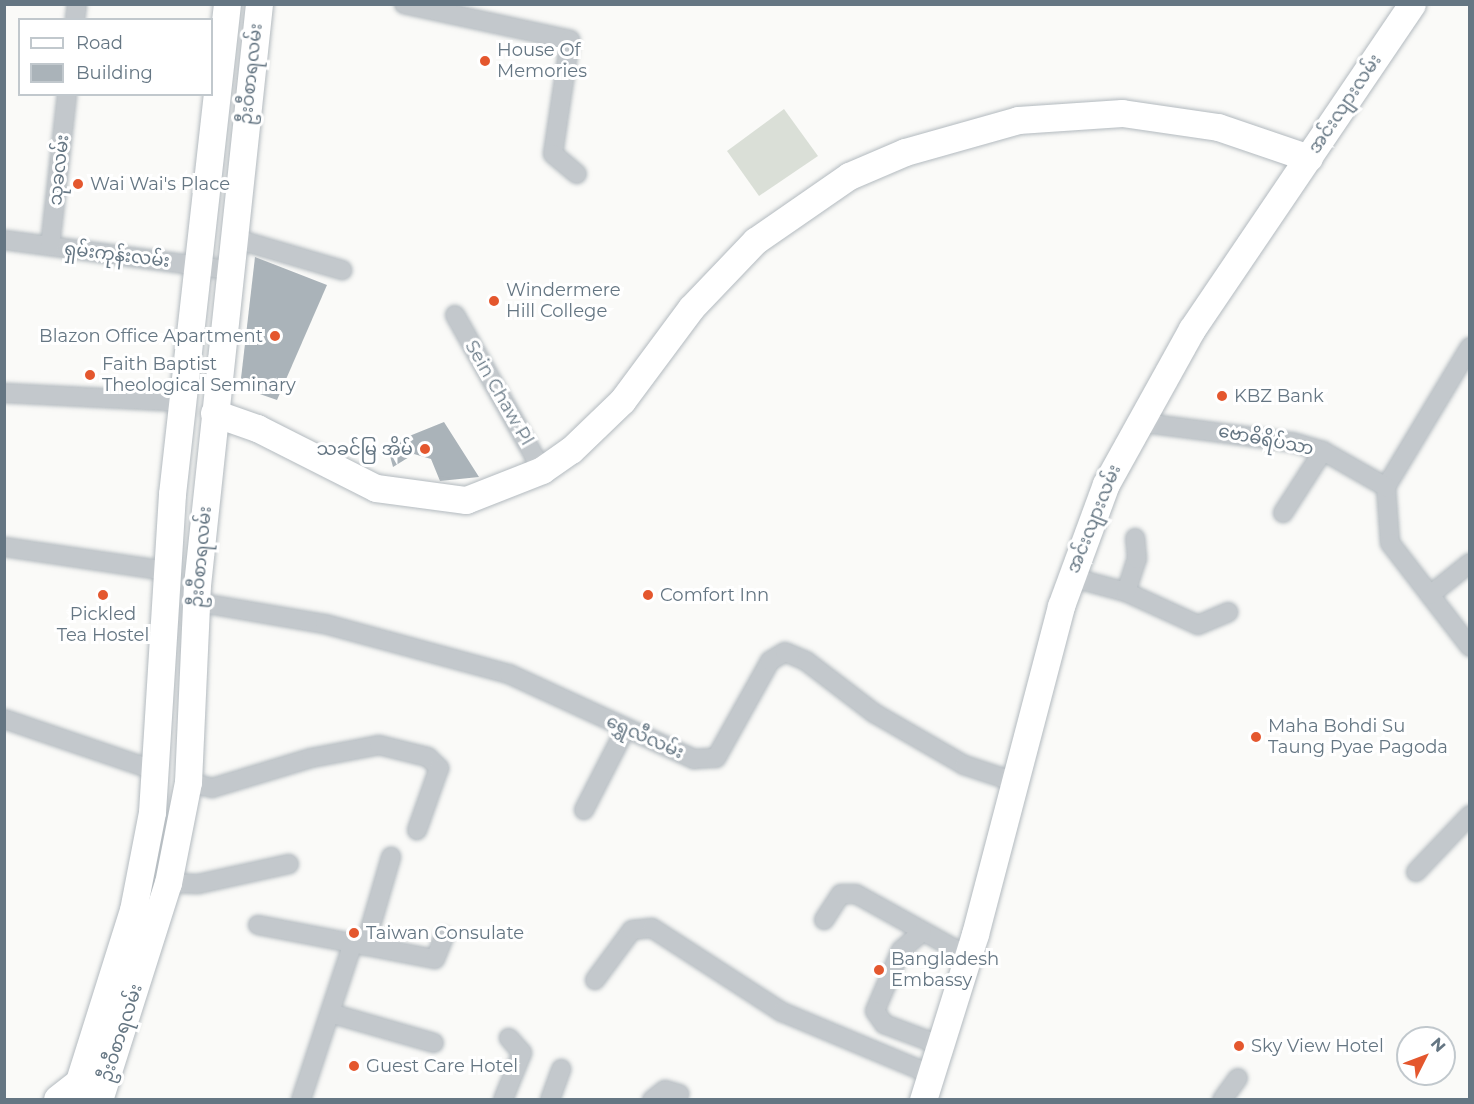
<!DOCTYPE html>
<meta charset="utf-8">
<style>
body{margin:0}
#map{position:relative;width:1474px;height:1104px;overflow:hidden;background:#fafaf8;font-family:Montserrat,"Noto Sans Myanmar",sans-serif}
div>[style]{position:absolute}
.green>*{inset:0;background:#dadfd7}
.building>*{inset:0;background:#aab3b9}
.roads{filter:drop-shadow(0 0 2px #b3babf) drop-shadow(0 0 2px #b3babf)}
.minor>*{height:18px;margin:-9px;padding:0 9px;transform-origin:9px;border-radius:9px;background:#c3c8cc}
.secondary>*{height:27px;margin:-13.5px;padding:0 13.5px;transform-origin:13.5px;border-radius:13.5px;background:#fff}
.primary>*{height:30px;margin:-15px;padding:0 15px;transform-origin:15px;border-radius:15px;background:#fff}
.dots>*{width:16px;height:16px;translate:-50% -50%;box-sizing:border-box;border:3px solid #fff;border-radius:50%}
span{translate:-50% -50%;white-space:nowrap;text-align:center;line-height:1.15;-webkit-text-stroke:6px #fff;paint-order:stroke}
.poi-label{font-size:18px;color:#657683}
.left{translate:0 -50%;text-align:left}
.right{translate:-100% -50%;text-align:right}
.street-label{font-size:18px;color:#657683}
.frame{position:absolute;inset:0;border:6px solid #657683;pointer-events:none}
.legend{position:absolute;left:18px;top:18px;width:195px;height:78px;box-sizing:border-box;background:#fff;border:2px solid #c1c8cd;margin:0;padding:8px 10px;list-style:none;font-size:18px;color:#657683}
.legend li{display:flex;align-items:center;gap:12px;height:30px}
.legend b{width:30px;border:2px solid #c1c8cd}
.north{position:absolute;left:1396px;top:1026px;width:60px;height:60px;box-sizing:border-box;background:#fff;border:2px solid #c1c8cd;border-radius:50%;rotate:48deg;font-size:16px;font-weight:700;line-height:24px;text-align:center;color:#657683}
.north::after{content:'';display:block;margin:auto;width:21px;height:27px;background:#e4572e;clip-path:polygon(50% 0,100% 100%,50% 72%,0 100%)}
</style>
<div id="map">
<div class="green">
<div style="clip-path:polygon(784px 109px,818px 156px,759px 196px,727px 151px)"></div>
</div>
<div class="building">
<div style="clip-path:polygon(255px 257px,327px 285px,277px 400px,240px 387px)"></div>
<div style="clip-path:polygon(444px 422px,479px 477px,440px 481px,431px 459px,414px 454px,393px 467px,387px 445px)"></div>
</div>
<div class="roads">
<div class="minor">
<div style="left:404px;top:4px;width:170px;rotate:12.2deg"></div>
<div style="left:570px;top:40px;width:115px;rotate:98.5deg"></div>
<div style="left:553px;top:154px;width:31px;rotate:40deg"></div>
<div style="left:75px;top:20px;width:16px;rotate:-83deg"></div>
<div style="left:233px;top:238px;width:114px;rotate:16.4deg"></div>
<div style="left:4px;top:240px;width:228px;rotate:7.6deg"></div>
<div style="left:50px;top:246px;width:153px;rotate:-83.6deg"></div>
<div style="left:455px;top:315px;width:178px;rotate:60.7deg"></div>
<div style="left:1470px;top:347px;width:163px;rotate:121deg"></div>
<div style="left:1386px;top:487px;width:56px;rotate:85.9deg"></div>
<div style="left:1390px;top:543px;width:131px;rotate:52.4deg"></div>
<div style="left:4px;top:393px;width:178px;rotate:2.9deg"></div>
<div style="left:1137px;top:422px;width:156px;rotate:7.4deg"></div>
<div style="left:1292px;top:442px;width:32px;rotate:16deg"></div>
<div style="left:1323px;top:451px;width:73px;rotate:29.7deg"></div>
<div style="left:1283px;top:513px;width:74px;rotate:-57.2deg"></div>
<div style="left:4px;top:547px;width:164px;rotate:8.4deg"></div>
<div style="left:1070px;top:577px;width:58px;rotate:15deg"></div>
<div style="left:1126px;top:592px;width:79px;rotate:24.6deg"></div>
<div style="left:1198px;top:625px;width:33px;rotate:-23deg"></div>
<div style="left:1126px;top:592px;width:35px;rotate:-72deg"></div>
<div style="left:1137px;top:559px;width:21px;rotate:-95deg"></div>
<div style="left:1430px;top:595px;width:51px;rotate:-38.7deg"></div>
<div style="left:196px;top:602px;width:131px;rotate:9.7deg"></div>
<div style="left:325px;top:624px;width:191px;rotate:15.2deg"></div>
<div style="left:509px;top:674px;width:204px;rotate:24.7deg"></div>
<div style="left:694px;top:759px;width:22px;rotate:-3deg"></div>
<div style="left:716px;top:758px;width:111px;rotate:-60.9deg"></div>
<div style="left:770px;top:661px;width:17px;rotate:-31deg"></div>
<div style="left:785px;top:652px;width:23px;rotate:23deg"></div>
<div style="left:806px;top:661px;width:86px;rotate:37.4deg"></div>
<div style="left:874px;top:713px;width:104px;rotate:30deg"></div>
<div style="left:964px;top:765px;width:54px;rotate:18.4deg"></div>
<div style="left:4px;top:719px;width:158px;rotate:18.8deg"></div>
<div style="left:188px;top:782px;width:25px;rotate:14deg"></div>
<div style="left:212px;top:788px;width:103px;rotate:-16.9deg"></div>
<div style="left:311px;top:758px;width:69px;rotate:-10.8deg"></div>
<div style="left:379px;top:745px;width:50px;rotate:13.8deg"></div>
<div style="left:428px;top:757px;width:16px;rotate:45deg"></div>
<div style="left:439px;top:768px;width:66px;rotate:109.5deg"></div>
<div style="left:584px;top:810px;width:90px;rotate:-62.9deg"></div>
<div style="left:1416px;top:872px;width:79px;rotate:-46.5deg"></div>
<div style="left:168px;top:883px;width:30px;rotate:2deg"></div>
<div style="left:198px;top:884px;width:93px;rotate:-12.4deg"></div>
<div style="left:824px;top:920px;width:31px;rotate:-57deg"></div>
<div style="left:841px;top:894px;width:15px"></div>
<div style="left:856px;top:894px;width:129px;rotate:29.1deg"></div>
<div style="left:258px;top:925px;width:180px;rotate:10.9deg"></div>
<div style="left:435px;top:959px;width:24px;rotate:-68deg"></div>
<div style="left:922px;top:932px;width:28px;rotate:139deg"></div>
<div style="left:901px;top:950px;width:66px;rotate:113.1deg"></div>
<div style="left:875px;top:1011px;width:16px;rotate:55deg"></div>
<div style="left:884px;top:1024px;width:60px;rotate:20.6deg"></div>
<div style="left:365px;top:946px;width:93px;rotate:-73.7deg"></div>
<div style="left:595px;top:980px;width:62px;rotate:-53.5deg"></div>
<div style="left:632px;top:930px;width:20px;rotate:-6deg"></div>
<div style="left:652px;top:928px;width:155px;rotate:32.9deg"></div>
<div style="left:782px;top:1012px;width:160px;rotate:22.7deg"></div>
<div style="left:330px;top:1013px;width:108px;rotate:16.1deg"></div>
<div style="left:301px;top:1100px;width:162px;rotate:-71.7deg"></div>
<div style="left:503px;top:1100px;width:51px;rotate:-68deg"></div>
<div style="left:522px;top:1053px;width:20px;rotate:-131deg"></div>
<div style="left:550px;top:1100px;width:33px;rotate:-70deg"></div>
<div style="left:652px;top:1100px;width:16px;rotate:-38deg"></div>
<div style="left:665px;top:1090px;width:15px;rotate:16deg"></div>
<div style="left:1222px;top:1100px;width:27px;rotate:-54deg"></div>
</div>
<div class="secondary">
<div style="left:214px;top:413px;width:46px;rotate:19.2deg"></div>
<div style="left:257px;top:428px;width:133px;rotate:26.8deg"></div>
<div style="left:376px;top:488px;width:91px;rotate:7.6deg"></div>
<div style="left:466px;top:500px;width:82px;rotate:-21.5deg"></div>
<div style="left:542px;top:470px;width:35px;rotate:-35deg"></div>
<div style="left:571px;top:450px;width:71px;rotate:-43.9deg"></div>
<div style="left:622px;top:401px;width:116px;rotate:-53.4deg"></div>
<div style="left:691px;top:308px;width:93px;rotate:-46.3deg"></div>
<div style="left:755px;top:241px;width:114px;rotate:-34.7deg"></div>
<div style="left:849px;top:176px;width:61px;rotate:-23.2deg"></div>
<div style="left:905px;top:152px;width:117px;rotate:-15.8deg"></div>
<div style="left:1018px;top:120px;width:104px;rotate:-3.9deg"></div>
<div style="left:1122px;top:113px;width:97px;rotate:8.3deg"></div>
<div style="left:1218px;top:127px;width:96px;rotate:18.8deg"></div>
<div style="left:73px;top:1100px;width:199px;rotate:-72.5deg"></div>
<div style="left:133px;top:910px;width:100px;rotate:-79deg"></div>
<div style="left:152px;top:812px;width:319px;rotate:-86.4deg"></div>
<div style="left:172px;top:494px;width:493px;rotate:-83.6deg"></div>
<div style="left:99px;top:1100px;width:228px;rotate:-72.4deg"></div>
<div style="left:168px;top:883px;width:103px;rotate:-78.8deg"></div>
<div style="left:188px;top:782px;width:197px;rotate:-87.4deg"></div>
<div style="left:197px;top:585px;width:584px;rotate:-83.91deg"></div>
<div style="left:923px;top:1100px;width:174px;rotate:-72.6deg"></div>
<div style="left:975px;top:934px;width:339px;rotate:-75.3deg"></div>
<div style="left:1061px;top:606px;width:130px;rotate:-69.8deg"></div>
<div style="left:1106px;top:484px;width:177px;rotate:-61deg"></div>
<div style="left:1192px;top:329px;width:392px;rotate:-55.9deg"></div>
</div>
<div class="primary">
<div style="left:59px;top:1100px;width:24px;rotate:-38deg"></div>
</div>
</div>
<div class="dots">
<div style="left:485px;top:61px;background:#e4572e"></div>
<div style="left:78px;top:184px;background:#e4572e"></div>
<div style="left:494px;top:301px;background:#e4572e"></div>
<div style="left:275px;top:336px;background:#e4572e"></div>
<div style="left:90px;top:375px;background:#e4572e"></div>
<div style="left:1222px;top:396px;background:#e4572e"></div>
<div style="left:425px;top:449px;background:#e4572e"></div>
<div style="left:103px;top:595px;background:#e4572e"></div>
<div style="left:648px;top:595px;background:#e4572e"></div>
<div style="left:1256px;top:737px;background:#e4572e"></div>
<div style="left:354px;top:933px;background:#e4572e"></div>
<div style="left:879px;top:970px;background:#e4572e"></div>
<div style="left:1239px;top:1046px;background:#e4572e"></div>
<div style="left:354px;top:1066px;background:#e4572e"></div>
</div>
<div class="poi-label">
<span class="left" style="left:497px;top:61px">House Of<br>Memories</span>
<span class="left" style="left:90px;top:184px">Wai Wai's Place</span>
<span class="left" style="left:506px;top:301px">Windermere<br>Hill College</span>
<span class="right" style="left:263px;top:336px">Blazon Office Apartment</span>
<span class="left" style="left:102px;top:375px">Faith Baptist<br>Theological Seminary</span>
<span class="left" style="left:1234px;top:396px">KBZ Bank</span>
<span class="right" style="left:413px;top:449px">သခင်မြ အိမ်</span>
<span class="left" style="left:660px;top:595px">Comfort Inn</span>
<span style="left:103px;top:625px">Pickled<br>Tea Hostel</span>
<span class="left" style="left:1268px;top:737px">Maha Bohdi Su<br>Taung Pyae Pagoda</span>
<span class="left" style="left:366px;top:933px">Taiwan Consulate</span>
<span class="left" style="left:891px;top:970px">Bangladesh<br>Embassy</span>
<span class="left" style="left:1251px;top:1046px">Sky View Hotel</span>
<span class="left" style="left:366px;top:1066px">Guest Care Hotel</span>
</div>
<div class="street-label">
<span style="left:251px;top:74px;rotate:-84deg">ဦးဝီစာရလမ်း</span>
<span style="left:1345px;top:104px;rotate:-56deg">အင်းလျားလမ်း</span>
<span style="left:59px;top:170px;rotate:-84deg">သုခလမ်း</span>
<span style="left:117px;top:255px;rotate:7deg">ရှမ်းကုန်းလမ်း</span>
<span style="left:499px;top:393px;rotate:60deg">Sein Chaw Pl</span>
<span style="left:1266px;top:440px;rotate:11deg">ဗောဓိရိပ်သာ</span>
<span style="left:1094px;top:519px;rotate:-68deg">အင်းလျားလမ်း</span>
<span style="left:201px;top:557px;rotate:-85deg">ဦးဝီစာရလမ်း</span>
<span style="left:645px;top:737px;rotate:24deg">ရွှေလီလမ်း</span>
<span style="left:121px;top:1033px;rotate:-72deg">ဦးဝီစာရလမ်း</span>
</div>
<div class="frame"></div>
<ul class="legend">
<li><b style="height:8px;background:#fff"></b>Road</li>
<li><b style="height:16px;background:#aab3b9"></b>Building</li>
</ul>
<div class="north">N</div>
</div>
